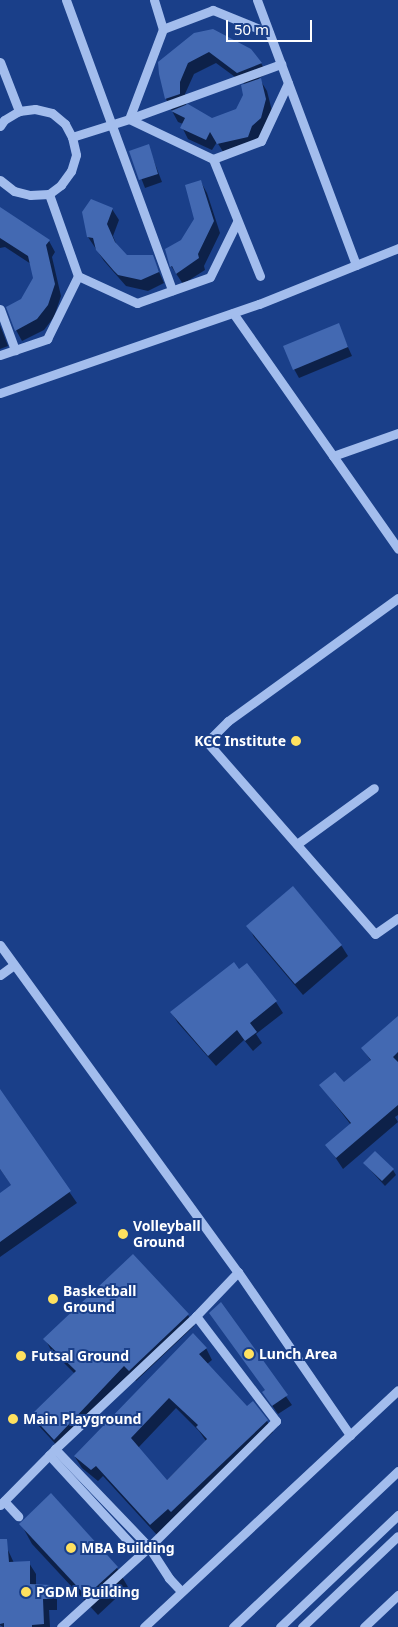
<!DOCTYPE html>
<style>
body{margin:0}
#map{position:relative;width:398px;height:1627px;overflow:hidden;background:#1a3f89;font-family:"Noto Sans",sans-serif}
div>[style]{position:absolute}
.shadow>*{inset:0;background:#0007}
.building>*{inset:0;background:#4369b2}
.minor>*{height:9px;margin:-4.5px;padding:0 4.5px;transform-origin:4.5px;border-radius:4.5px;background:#a3bded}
.dots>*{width:14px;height:14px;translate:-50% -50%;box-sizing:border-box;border:2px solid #1a3f89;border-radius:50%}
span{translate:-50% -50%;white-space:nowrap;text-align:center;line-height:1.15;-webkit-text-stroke:4px #1a3f89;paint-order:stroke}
.poi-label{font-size:14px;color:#fff;font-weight:700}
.right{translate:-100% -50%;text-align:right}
.left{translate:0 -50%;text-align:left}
.scale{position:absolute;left:226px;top:20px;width:86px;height:22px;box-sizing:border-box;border:2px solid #fff;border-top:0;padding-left:6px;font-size:15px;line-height:18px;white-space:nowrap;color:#fff;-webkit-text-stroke:4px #1a3f89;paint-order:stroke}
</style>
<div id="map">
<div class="shadow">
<div style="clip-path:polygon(evenodd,194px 35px,261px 63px,267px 74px,259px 78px,267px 91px,272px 111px,255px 148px,225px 155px,217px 142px,212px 150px,188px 139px,182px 127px,183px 124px,178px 122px,172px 111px,166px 99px,159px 69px,194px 35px,216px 63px,246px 85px,245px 95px,237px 110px,212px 119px,186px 106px,185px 94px,194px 74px,216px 63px)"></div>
<div style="clip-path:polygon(148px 146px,162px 182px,145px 188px,131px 152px)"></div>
<div style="clip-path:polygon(201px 182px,207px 193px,220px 233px,204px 266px,205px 270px,183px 284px,171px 266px,182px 240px,195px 219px)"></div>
<div style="clip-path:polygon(112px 209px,119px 220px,113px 236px,117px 246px,127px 256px,152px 256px,164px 283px,148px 291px,126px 286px,104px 261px,88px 237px)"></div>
<div style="clip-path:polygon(0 211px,49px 241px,55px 252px,52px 257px,61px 296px,54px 317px,44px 330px,22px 341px,16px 330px,22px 300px,34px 278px,31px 264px,5px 247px,0 248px)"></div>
<div style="clip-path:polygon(0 325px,8px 346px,0 349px)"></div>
<div style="clip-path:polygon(338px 325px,352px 356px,299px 378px,294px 369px)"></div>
<div style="clip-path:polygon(248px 926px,341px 945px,348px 956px,303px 995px,254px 937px)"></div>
<div style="clip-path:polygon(239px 971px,276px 1002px,283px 1013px,256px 1034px,262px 1043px,253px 1051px,244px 1040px,216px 1066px,178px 1023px,171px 1012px)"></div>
<div style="clip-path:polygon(398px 1018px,398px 1115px,395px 1117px,398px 1122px,343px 1169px,327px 1145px,351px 1125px,321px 1086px,344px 1084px,371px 1061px,362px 1048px)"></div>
<div style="clip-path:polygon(0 1092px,77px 1203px,0 1257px,0 1194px,12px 1186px,0 1169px)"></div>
<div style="clip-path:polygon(364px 1163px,393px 1170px,396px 1175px,385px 1186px)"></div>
<div style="clip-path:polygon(221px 1304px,292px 1405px,278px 1414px,269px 1401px,266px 1391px)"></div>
<div style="clip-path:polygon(188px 1315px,194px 1326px,136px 1381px,132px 1376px,61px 1450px,39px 1426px,33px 1415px,75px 1374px,51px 1350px,45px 1339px)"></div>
<div style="clip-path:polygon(evenodd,206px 1348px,212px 1360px,207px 1364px,247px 1408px,267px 1421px,273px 1432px,178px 1523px,157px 1535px,103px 1476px,98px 1481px,82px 1468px,75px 1457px,206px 1348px,176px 1408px,199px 1431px,206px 1441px,166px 1481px,138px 1448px,176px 1408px)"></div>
<div style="clip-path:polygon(21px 1524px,117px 1568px,128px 1587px,98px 1615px,32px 1544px)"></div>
<div style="clip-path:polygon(0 1548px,7px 1548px,14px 1563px,29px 1563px,36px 1574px,36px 1586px,51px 1586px,57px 1598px,57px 1610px,49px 1610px,50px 1627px,3px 1627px,0 1625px)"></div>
</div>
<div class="building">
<div style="clip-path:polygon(213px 29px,251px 49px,262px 63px,237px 73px,209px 52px,188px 63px,180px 82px,180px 94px,165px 99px,159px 74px,158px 62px,194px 33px)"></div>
<div style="clip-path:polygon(261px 78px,266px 99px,261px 118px,252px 126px,248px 137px,217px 144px,210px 132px,206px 140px,180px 128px,185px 118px,171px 111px,188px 104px,212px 118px,236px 109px,243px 95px,241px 85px)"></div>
<div style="clip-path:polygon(149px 144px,158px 174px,139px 180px,129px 151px)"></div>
<div style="clip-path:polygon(201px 180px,214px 221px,198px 254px,199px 258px,176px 274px,172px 266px,170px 267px,165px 249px,181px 240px,194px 219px,185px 185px)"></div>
<div style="clip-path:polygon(91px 199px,113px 208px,107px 224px,115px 242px,127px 255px,153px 255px,159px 272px,141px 280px,118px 275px,114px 271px,96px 250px,93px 238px,87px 237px,82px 212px)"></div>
<div style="clip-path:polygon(0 207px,50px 240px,46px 245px,55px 284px,48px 305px,37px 319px,15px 331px,6px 307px,21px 299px,33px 278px,28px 256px,0 238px)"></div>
<div style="clip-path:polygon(339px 323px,348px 347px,293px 370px,283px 346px)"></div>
<div style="clip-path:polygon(293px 886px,342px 945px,295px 984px,246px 926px)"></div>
<div style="clip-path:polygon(234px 962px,239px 969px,247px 963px,277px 1001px,250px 1023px,257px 1032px,245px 1041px,237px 1030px,208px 1056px,170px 1012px)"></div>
<div style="clip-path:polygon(398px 1016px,398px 1052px,393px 1057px,398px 1062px,398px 1105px,336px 1158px,325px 1145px,351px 1123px,319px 1085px,335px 1072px,344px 1082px,371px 1060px,361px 1048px)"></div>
<div style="clip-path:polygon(0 1089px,71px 1191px,0 1242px,0 1193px,11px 1185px,0 1169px)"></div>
<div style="clip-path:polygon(375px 1151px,394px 1169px,382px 1181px,363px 1163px)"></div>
<div style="clip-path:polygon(133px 1254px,189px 1314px,129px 1371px,124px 1366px,54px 1440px,31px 1415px,76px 1371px,43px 1339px)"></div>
<div style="clip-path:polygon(221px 1302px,288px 1395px,272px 1406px,262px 1392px,265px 1390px,209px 1313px)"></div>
<div style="clip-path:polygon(evenodd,193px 1333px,207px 1348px,199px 1354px,247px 1406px,253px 1401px,268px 1420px,171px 1512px,168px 1509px,150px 1525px,96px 1466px,91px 1470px,74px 1456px,193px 1333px,169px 1398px,198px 1425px,196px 1427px,207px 1439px,167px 1480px,131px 1438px,169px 1398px)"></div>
<div style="clip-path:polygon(51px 1493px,118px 1567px,86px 1596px,19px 1524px)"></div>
<div style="clip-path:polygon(0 1539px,7px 1539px,9px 1562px,30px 1561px,30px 1584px,51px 1585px,51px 1599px,43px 1599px,44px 1624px,32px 1625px,32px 1627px,4px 1627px,4px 1623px,0 1624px)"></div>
</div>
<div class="minor">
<div style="left:66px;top:0;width:309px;rotate:69.9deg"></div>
<div style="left:154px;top:0;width:30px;rotate:73deg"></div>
<div style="left:257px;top:0;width:283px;rotate:69.5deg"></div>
<div style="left:269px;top:33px;width:61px;rotate:-157.7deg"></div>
<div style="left:213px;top:10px;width:53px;rotate:159.2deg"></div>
<div style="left:163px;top:29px;width:96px;rotate:110.7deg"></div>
<div style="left:129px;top:119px;width:93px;rotate:25.5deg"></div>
<div style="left:213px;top:159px;width:51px;rotate:-20.6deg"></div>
<div style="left:261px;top:141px;width:64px;rotate:-65deg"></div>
<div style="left:0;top:62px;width:53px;rotate:68.8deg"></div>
<div style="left:0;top:126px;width:7px;rotate:-56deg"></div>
<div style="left:4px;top:120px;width:17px;rotate:-31deg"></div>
<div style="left:19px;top:111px;width:16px;rotate:-7deg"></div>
<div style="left:35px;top:109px;width:17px;rotate:13deg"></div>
<div style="left:52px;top:113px;width:17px;rotate:40deg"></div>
<div style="left:65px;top:124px;width:15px;rotate:62deg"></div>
<div style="left:72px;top:137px;width:18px;rotate:77deg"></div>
<div style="left:76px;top:155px;width:17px;rotate:107deg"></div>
<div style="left:71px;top:171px;width:17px;rotate:126deg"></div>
<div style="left:61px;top:185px;width:15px;rotate:143deg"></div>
<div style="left:49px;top:194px;width:19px;rotate:177deg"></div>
<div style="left:30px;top:195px;width:16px;rotate:-166deg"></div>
<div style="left:14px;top:191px;width:18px;rotate:-142deg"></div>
<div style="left:72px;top:137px;width:60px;rotate:-17.5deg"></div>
<div style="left:129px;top:119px;width:162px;rotate:-19.9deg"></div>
<div style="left:213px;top:159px;width:126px;rotate:68.1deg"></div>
<div style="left:78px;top:276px;width:65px;rotate:24.6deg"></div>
<div style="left:137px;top:303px;width:77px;rotate:-19.6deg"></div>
<div style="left:210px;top:277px;width:61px;rotate:-63.9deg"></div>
<div style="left:0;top:309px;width:44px;rotate:69.9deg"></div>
<div style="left:233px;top:313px;width:288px;rotate:55deg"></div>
<div style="left:0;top:355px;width:50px;rotate:-18.8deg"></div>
<div style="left:47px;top:339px;width:70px;rotate:-63.8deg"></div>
<div style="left:78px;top:276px;width:87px;rotate:-109.5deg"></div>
<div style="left:0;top:393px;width:274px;rotate:-19deg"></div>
<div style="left:259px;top:304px;width:150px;rotate:-21.9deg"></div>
<div style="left:333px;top:456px;width:69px;rotate:-19.5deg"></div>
<div style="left:398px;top:598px;width:210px;rotate:144.1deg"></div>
<div style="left:228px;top:721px;width:30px;rotate:135deg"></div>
<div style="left:207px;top:742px;width:255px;rotate:48.8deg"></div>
<div style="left:375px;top:934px;width:28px;rotate:-35deg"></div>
<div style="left:297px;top:844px;width:95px;rotate:-36deg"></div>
<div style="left:0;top:945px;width:404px;rotate:54deg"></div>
<div style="left:238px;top:1272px;width:198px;rotate:55.5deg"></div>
<div style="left:0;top:975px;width:17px;rotate:-36deg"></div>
<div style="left:49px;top:1455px;width:134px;rotate:47.4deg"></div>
<div style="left:4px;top:1501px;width:21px;rotate:47deg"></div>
<div style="left:0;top:1505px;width:76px;rotate:-45.5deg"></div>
<div style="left:181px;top:1591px;width:18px;rotate:-133deg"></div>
<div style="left:169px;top:1578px;width:37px;rotate:-123deg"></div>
<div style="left:149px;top:1547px;width:136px;rotate:-133.8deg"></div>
<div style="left:55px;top:1449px;width:194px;rotate:-43.3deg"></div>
<div style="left:196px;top:1316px;width:61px;rotate:-46.3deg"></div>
<div style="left:61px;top:1627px;width:119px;rotate:-42.3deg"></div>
<div style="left:149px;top:1547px;width:179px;rotate:-44.8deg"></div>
<div style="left:276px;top:1421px;width:132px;rotate:-127.3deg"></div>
<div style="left:144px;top:1627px;width:347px;rotate:-43deg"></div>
<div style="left:233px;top:1627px;width:227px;rotate:-43.4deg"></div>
<div style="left:280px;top:1627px;width:163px;rotate:-43.5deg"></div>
<div style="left:302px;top:1627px;width:132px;rotate:-43.5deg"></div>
<div style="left:364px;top:1627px;width:47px;rotate:-43.3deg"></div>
</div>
<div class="dots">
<div style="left:296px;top:741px;background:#ffe15f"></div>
<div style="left:123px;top:1234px;background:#ffe15f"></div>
<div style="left:53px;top:1299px;background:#ffe15f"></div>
<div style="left:249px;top:1354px;background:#ffe15f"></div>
<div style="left:21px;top:1356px;background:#ffe15f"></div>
<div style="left:13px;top:1419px;background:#ffe15f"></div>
<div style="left:71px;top:1548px;background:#ffe15f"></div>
<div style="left:26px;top:1592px;background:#ffe15f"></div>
</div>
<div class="poi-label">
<span class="right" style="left:286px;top:741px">KCC Institute</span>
<span class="left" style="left:133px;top:1234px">Volleyball<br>Ground</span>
<span class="left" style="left:63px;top:1299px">Basketball<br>Ground</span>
<span class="left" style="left:259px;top:1354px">Lunch Area</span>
<span class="left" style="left:31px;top:1356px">Futsal Ground</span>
<span class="left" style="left:23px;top:1419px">Main Playground</span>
<span class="left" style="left:81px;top:1548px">MBA Building</span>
<span class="left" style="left:36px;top:1592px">PGDM Building</span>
</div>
<div class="scale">50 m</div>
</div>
